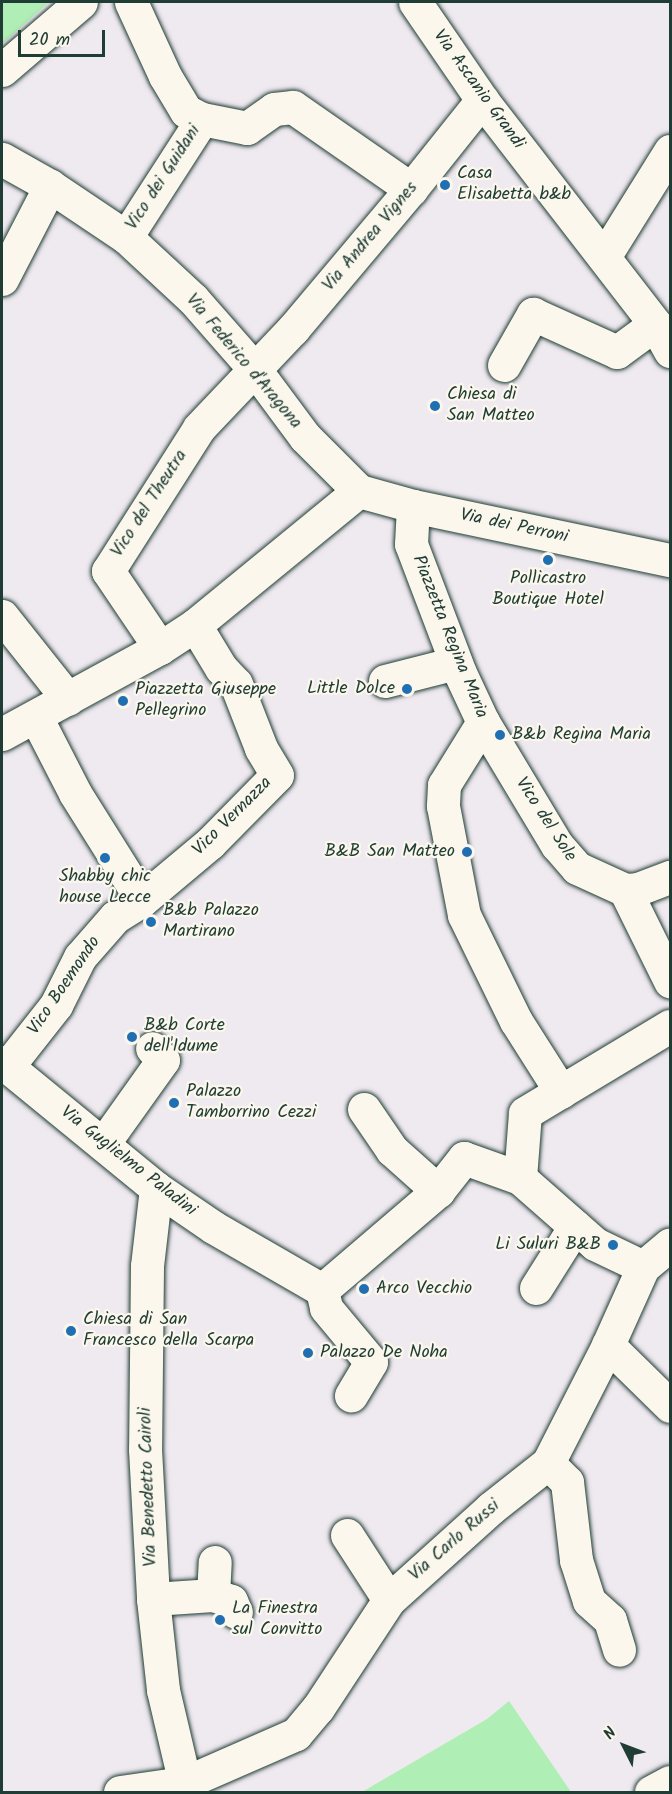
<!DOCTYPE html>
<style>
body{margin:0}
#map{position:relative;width:672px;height:1794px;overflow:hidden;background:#efe9f0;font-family:Kalam,sans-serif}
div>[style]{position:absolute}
.green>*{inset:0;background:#afeeb5}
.roads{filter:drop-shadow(0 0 2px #1f3d34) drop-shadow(0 0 2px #1f3d34)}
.minor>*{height:33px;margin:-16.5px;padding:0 16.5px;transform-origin:16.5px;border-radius:16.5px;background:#fbf7ec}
.dots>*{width:16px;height:16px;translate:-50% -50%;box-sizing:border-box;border:3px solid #fbf7ec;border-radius:50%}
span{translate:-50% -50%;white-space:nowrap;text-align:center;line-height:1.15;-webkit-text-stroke:4.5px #fbf7ec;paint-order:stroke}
.street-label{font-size:18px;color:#1f3d34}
.poi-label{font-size:18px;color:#1f3d34}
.left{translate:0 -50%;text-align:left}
.right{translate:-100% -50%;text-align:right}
.frame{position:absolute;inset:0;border:3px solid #1f3d34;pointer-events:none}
.north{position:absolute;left:594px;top:1716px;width:60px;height:60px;-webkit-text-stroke:4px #fbf7ec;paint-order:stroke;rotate:312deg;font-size:16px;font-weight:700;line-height:24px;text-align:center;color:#1f3d34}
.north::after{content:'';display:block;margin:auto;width:21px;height:27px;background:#1f3d34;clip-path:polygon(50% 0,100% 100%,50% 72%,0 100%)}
.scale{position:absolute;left:18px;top:30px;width:87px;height:27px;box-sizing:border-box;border:3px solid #1f3d34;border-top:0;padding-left:8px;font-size:18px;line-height:21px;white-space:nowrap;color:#1f3d34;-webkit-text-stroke:4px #fbf7ec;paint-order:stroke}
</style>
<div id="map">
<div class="green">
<div style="clip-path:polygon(2px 2px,49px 2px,2px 44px)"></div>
<div style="clip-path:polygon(509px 1701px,571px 1792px,362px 1792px,487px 1719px)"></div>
</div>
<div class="roads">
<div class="minor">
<div style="left:131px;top:2px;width:81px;rotate:65.3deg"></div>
<div style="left:165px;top:76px;width:41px;rotate:59deg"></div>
<div style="left:186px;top:111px;width:18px;rotate:27deg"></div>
<div style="left:202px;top:119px;width:46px;rotate:11.3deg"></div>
<div style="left:247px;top:128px;width:33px;rotate:-35deg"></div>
<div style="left:274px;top:109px;width:19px;rotate:-6deg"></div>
<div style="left:293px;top:107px;width:144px;rotate:34.8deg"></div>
<div style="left:415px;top:2px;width:119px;rotate:55.6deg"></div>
<div style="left:482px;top:100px;width:283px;rotate:52.3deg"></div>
<div style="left:655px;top:324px;width:31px;rotate:61deg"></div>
<div style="left:2px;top:70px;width:104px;rotate:-40.7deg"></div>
<div style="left:2px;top:159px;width:55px;rotate:29.4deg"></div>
<div style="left:50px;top:186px;width:92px;rotate:33.9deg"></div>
<div style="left:126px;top:237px;width:91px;rotate:42.8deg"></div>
<div style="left:193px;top:299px;width:96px;rotate:48.8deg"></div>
<div style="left:256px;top:371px;width:82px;rotate:53.4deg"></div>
<div style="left:305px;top:437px;width:76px;rotate:45deg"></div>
<div style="left:126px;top:237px;width:140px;rotate:-57.2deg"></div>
<div style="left:604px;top:257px;width:125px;rotate:-58.1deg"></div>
<div style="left:2px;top:279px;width:105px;rotate:-62.7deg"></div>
<div style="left:504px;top:365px;width:59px;rotate:-60.4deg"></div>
<div style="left:533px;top:314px;width:92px;rotate:24.3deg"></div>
<div style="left:617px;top:352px;width:47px;rotate:-36.4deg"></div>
<div style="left:359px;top:491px;width:56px;rotate:15.5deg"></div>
<div style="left:413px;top:506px;width:263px;rotate:11.9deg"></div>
<div style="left:413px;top:506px;width:38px;rotate:93deg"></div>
<div style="left:411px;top:544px;width:138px;rotate:69.2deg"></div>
<div style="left:460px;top:673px;width:54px;rotate:64.9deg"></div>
<div style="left:483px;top:722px;width:144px;rotate:59deg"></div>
<div style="left:557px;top:845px;width:30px;rotate:49deg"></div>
<div style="left:577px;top:868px;width:53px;rotate:24.6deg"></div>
<div style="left:625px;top:890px;width:102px;rotate:63.7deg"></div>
<div style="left:2px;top:616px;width:106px;rotate:51.5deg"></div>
<div style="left:160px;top:648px;width:93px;rotate:-124deg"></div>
<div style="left:108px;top:571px;width:169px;rotate:-57.5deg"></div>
<div style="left:199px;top:428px;width:137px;rotate:-46.5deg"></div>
<div style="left:293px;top:329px;width:183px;rotate:-49.9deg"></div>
<div style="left:411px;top:189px;width:114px;rotate:-51.4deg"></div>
<div style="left:385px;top:681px;width:73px;rotate:-14.2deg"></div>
<div style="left:483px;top:722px;width:74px;rotate:121.8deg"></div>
<div style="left:444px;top:785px;width:21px;rotate:93deg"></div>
<div style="left:443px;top:806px;width:111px;rotate:79.1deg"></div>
<div style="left:464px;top:915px;width:118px;rotate:63.9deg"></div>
<div style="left:516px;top:1021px;width:84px;rotate:57.6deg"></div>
<div style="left:2px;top:734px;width:180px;rotate:-28.6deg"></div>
<div style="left:160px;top:648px;width:42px;rotate:-33.3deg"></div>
<div style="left:195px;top:625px;width:212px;rotate:-39.3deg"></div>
<div style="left:625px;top:890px;width:13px;rotate:-4deg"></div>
<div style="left:638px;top:889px;width:34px;rotate:-21deg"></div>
<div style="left:142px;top:900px;width:89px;rotate:-40deg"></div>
<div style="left:210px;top:843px;width:95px;rotate:-45.4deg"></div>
<div style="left:277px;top:775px;width:31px;rotate:-121deg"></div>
<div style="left:261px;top:748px;width:69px;rotate:-111.3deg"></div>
<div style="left:236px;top:684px;width:22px;rotate:-133deg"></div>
<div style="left:221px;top:668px;width:50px;rotate:-121.2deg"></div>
<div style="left:2px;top:1062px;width:199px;rotate:39.3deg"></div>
<div style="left:156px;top:1188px;width:69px;rotate:34.4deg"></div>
<div style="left:213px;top:1227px;width:126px;rotate:30deg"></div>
<div style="left:8px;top:1066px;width:78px;rotate:-51.8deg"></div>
<div style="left:56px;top:1005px;width:54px;rotate:-63.4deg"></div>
<div style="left:80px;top:957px;width:53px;rotate:-48.8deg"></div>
<div style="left:115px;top:917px;width:32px;rotate:-32deg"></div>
<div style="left:142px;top:900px;width:126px;rotate:-122.1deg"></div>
<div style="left:75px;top:793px;width:85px;rotate:-117.2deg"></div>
<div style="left:364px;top:1109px;width:50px;rotate:55.7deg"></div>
<div style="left:392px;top:1150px;width:62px;rotate:41.7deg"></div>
<div style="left:103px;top:1144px;width:103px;rotate:-54.5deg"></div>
<div style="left:163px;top:1060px;width:16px;rotate:-133deg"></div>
<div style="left:520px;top:1178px;width:65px;rotate:-85.6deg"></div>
<div style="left:525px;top:1113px;width:169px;rotate:-31deg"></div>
<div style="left:156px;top:1188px;width:79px;rotate:96.6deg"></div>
<div style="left:147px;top:1266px;width:183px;rotate:90.6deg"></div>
<div style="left:145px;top:1449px;width:150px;rotate:86.9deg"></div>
<div style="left:153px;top:1599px;width:92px;rotate:83.7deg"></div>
<div style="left:163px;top:1690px;width:105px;rotate:76.8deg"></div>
<div style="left:536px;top:1288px;width:73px;rotate:-57.8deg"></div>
<div style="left:322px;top:1290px;width:153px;rotate:-40.5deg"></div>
<div style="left:438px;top:1191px;width:42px;rotate:-51.8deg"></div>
<div style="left:464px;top:1158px;width:59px;rotate:19.7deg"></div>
<div style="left:520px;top:1178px;width:100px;rotate:41.3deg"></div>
<div style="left:595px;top:1244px;width:53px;rotate:25.6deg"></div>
<div style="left:322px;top:1290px;width:18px;rotate:77deg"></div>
<div style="left:326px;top:1308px;width:70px;rotate:50.2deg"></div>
<div style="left:371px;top:1362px;width:39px;rotate:121deg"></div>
<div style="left:608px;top:1345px;width:87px;rotate:44.5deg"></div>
<div style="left:548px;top:1463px;width:27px;rotate:45deg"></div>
<div style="left:567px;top:1482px;width:79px;rotate:83.4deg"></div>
<div style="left:576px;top:1560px;width:43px;rotate:72.4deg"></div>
<div style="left:589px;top:1601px;width:28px;rotate:42deg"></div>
<div style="left:610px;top:1620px;width:31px;rotate:73deg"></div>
<div style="left:347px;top:1535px;width:77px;rotate:57.1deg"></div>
<div style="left:213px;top:1595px;width:19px;rotate:18deg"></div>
<div style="left:231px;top:1601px;width:12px;rotate:66deg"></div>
<div style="left:153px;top:1599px;width:60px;rotate:-3.8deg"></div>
<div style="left:213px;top:1595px;width:33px;rotate:-87deg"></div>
<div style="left:120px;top:1792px;width:65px;rotate:-8deg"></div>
<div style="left:184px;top:1783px;width:122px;rotate:-23.6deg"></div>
<div style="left:296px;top:1734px;width:34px;rotate:-50deg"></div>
<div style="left:318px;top:1708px;width:129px;rotate:-56.7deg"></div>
<div style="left:389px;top:1600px;width:137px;rotate:-42deg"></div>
<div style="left:491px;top:1508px;width:73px;rotate:-38.3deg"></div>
<div style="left:548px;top:1463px;width:132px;rotate:-63deg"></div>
<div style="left:608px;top:1345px;width:85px;rotate:-65.8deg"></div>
<div style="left:643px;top:1267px;width:35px;rotate:-40deg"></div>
<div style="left:651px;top:1792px;width:21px;rotate:-28deg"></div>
</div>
</div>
<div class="dots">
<div style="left:445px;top:185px;background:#1f6fb2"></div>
<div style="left:435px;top:406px;background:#1f6fb2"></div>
<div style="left:548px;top:560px;background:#1f6fb2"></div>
<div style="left:407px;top:689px;background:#1f6fb2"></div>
<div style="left:123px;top:701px;background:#1f6fb2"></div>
<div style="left:500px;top:735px;background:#1f6fb2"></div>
<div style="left:467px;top:852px;background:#1f6fb2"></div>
<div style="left:105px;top:858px;background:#1f6fb2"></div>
<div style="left:151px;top:922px;background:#1f6fb2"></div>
<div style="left:132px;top:1037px;background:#1f6fb2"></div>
<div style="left:174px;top:1103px;background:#1f6fb2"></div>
<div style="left:613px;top:1245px;background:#1f6fb2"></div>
<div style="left:364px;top:1289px;background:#1f6fb2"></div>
<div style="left:71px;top:1331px;background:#1f6fb2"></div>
<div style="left:308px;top:1353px;background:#1f6fb2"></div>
<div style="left:220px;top:1620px;background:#1f6fb2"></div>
</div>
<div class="street-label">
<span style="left:478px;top:90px;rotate:54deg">Via Ascanio Grandi</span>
<span style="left:164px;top:178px;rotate:-57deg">Vico dei Guidani</span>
<span style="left:371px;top:237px;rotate:-50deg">Via Andrea Vignes</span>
<span style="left:243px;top:362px;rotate:50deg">Via Federico d'Aragona</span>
<span style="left:150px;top:504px;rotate:-57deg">Vico del Theutra</span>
<span style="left:514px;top:527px;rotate:12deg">Via dei Perroni</span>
<span style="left:449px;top:637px;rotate:68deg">Piazzetta Regina Maria</span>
<span style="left:233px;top:817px;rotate:-45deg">Vico Vernazza</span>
<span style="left:545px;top:820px;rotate:57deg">Vico del Sole</span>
<span style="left:65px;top:986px;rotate:-56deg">Vico Boemondo</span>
<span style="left:128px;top:1162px;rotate:38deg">Via Guglielmo Paladini</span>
<span style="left:149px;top:1487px;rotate:-92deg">Via Benedetto Cairoli</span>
<span style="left:455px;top:1541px;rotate:-41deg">Via Carlo Russi</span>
</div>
<div class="poi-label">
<span class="left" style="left:457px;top:185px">Casa<br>Elisabetta b&amp;b</span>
<span class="left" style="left:447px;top:406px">Chiesa di<br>San Matteo</span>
<span style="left:548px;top:590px">Pollicastro<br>Boutique Hotel</span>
<span class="right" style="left:395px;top:689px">Little Dolce</span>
<span class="left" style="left:135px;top:701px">Piazzetta Giuseppe<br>Pellegrino</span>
<span class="left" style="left:512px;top:735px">B&amp;b Regina Maria</span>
<span class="right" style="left:455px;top:852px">B&amp;B San Matteo</span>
<span style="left:105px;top:888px">Shabby chic<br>house Lecce</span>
<span class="left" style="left:163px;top:922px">B&amp;b Palazzo<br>Martirano</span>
<span class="left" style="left:144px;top:1037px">B&amp;b Corte<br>dell'Idume</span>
<span class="left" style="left:186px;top:1103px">Palazzo<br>Tamborrino Cezzi</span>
<span class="right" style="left:601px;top:1245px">Li Suluri B&amp;B</span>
<span class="left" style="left:376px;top:1289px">Arco Vecchio</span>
<span class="left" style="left:83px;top:1331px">Chiesa di San<br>Francesco della Scarpa</span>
<span class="left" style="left:320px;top:1353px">Palazzo De Noha</span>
<span class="left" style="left:232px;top:1620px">La Finestra<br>sul Convitto</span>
</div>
<div class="frame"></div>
<div class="north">N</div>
<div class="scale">20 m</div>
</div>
